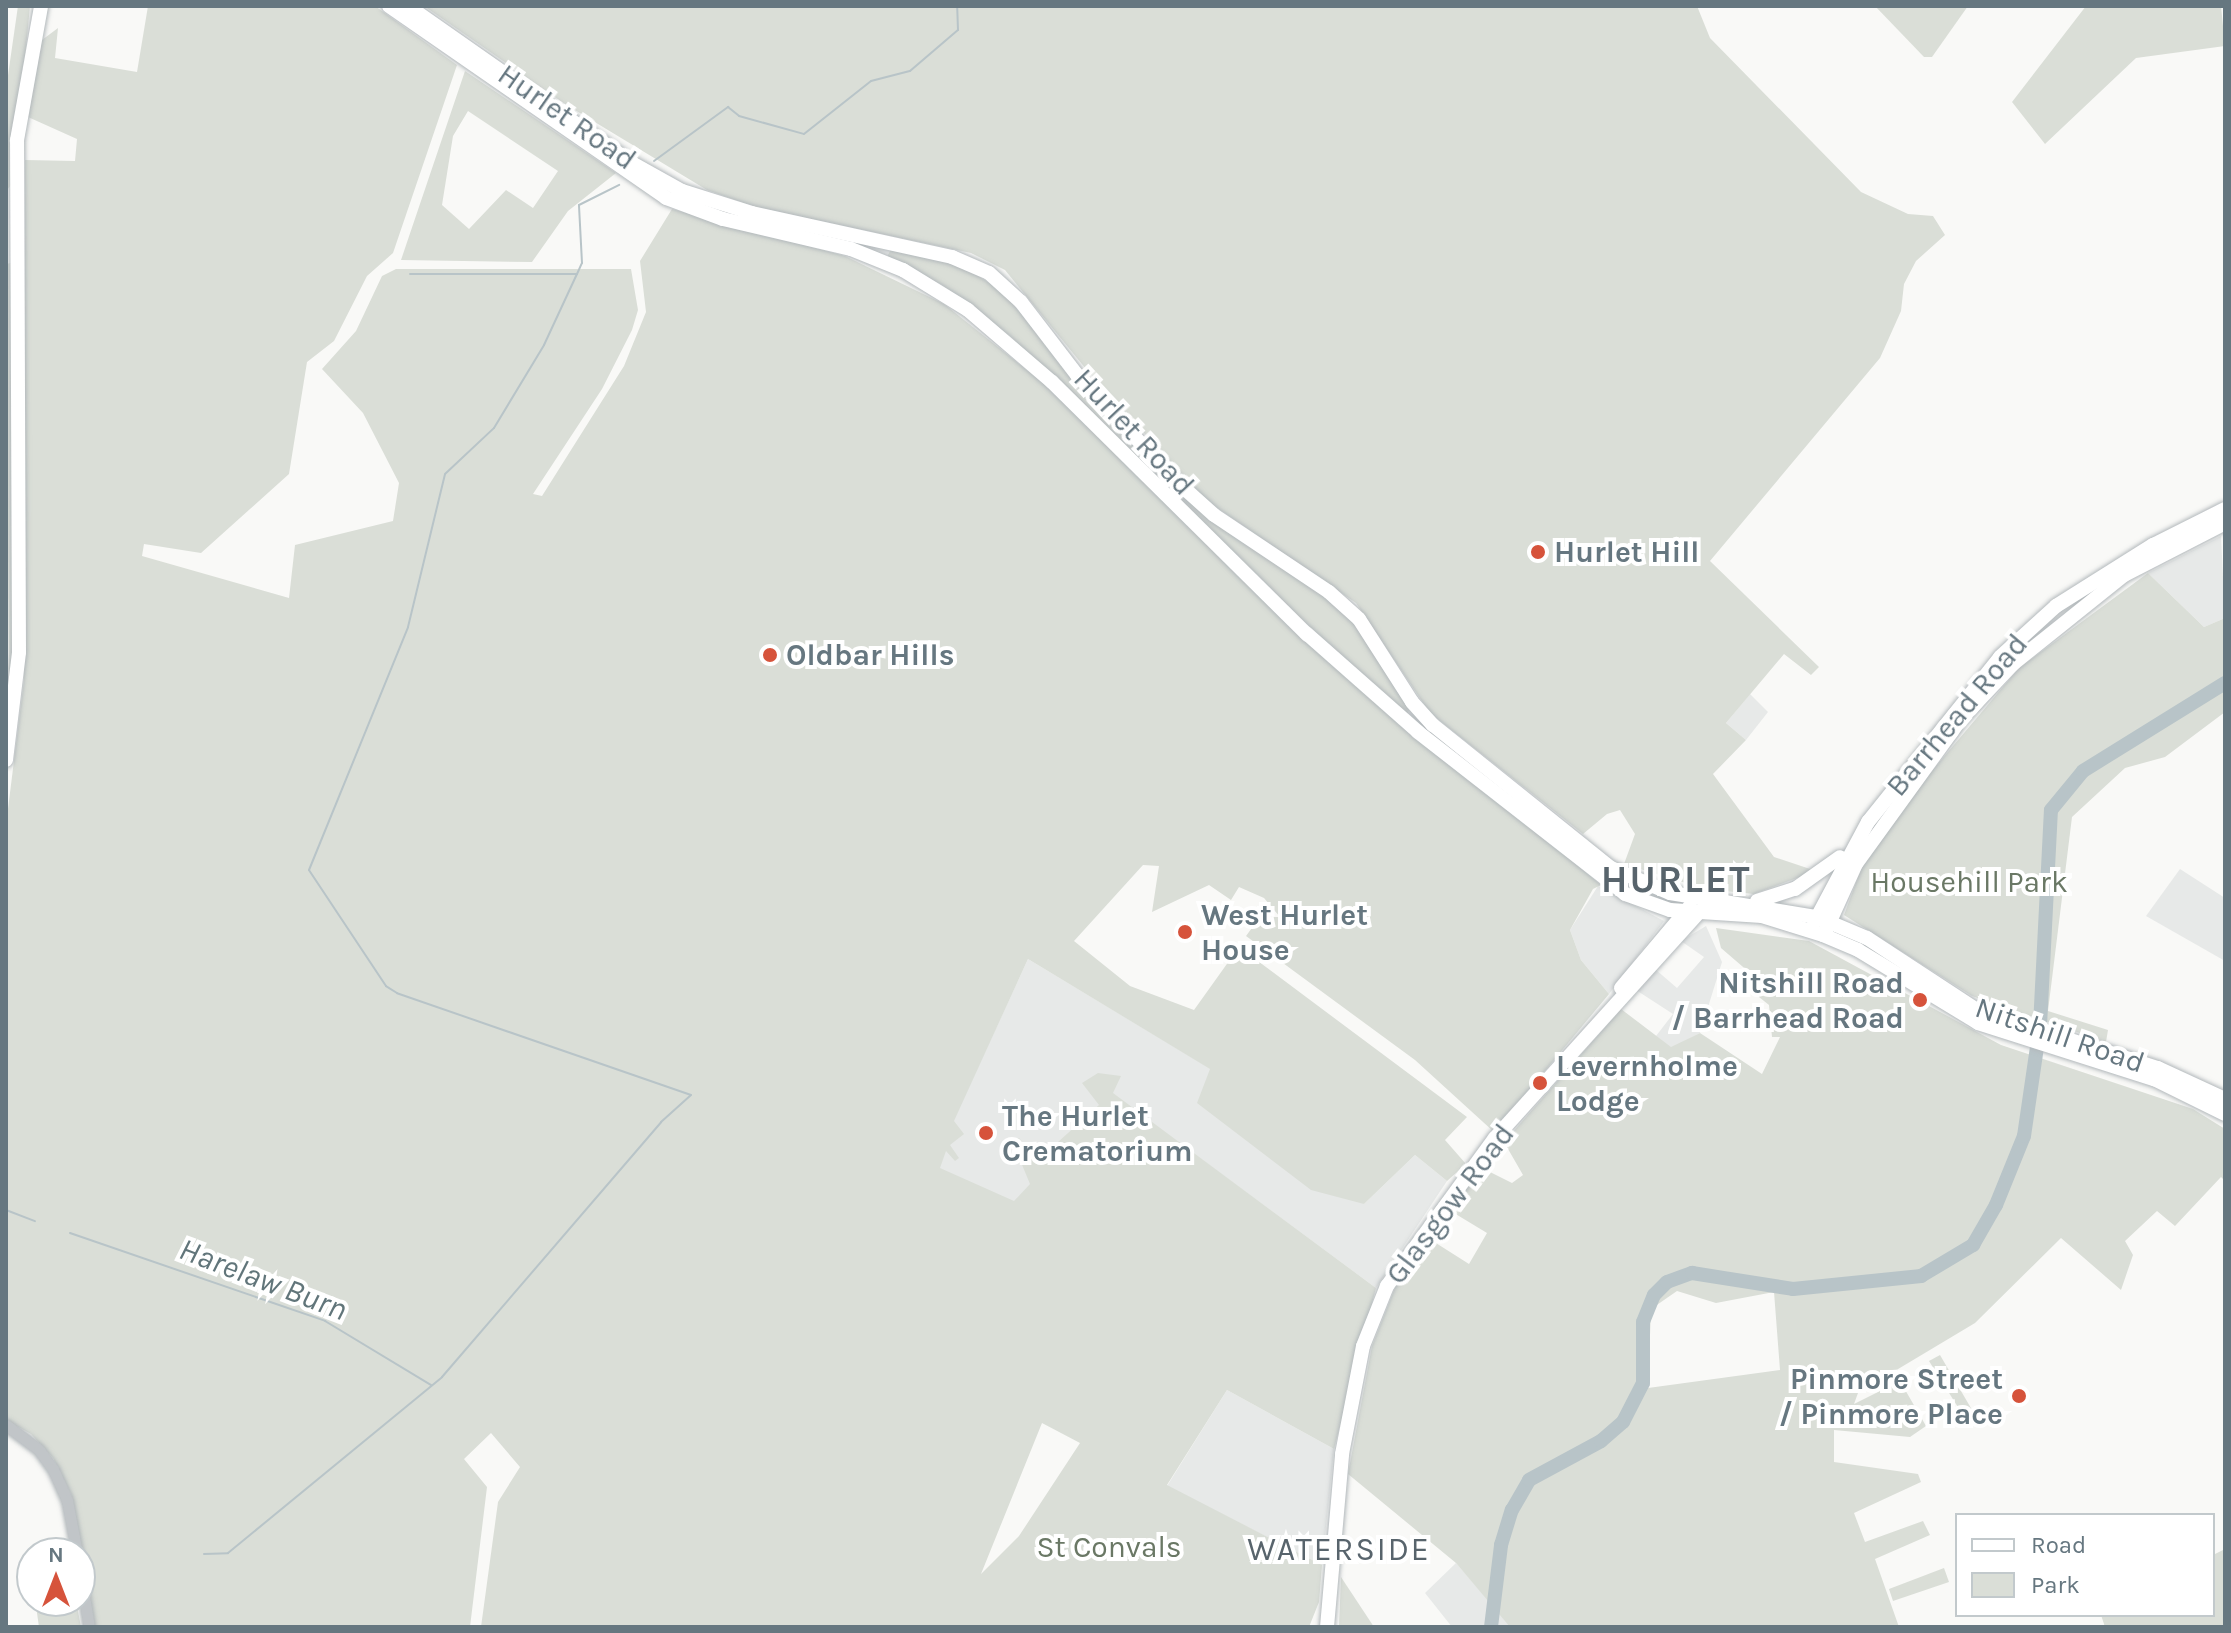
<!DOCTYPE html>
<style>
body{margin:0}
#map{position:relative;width:2231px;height:1633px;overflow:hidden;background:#f9f9f7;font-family:Karla,sans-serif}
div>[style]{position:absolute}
.built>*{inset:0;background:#e7e9e8}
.green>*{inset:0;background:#daded7}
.stream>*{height:2px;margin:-1px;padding:0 1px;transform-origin:1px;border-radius:1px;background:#b8c4c8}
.river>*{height:14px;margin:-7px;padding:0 7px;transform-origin:7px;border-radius:7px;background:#b8c4c8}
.roads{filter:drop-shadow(0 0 2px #b2b8bb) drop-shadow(0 0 2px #b2b8bb)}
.minor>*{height:11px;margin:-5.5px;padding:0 5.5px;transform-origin:5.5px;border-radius:5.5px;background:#c1c5c8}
.major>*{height:14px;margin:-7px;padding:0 7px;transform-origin:7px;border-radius:7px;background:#fff}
.dots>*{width:22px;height:22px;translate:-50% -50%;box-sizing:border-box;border:4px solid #fff;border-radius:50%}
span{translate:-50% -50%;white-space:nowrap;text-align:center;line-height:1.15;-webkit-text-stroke:8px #fff;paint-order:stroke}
.street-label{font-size:30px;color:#667780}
.poi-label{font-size:30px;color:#667780;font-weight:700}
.left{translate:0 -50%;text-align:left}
.right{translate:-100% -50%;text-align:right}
.park-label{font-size:30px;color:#6a7865}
.water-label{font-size:32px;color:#61757a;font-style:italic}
.neighbourhood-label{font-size:32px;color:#58646c;letter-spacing:2px}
.district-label{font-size:38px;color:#58646c;font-weight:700;letter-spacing:2px}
.frame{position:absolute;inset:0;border:8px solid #667780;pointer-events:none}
.legend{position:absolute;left:1955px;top:1513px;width:260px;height:104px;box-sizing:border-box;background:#fff;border:2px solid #c2c9cc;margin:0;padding:10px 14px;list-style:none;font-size:24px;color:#667780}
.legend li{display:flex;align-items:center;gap:16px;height:40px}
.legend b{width:40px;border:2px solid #c2c9cc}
.north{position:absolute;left:16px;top:1537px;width:80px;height:80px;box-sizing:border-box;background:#fff;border:2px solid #c2c9cc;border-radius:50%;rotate:0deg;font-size:22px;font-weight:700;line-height:32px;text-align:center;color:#667780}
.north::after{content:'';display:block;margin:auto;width:28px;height:36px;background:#d6533b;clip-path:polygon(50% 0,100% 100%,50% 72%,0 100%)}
</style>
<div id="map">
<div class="built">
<div style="clip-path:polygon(2221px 536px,2225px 618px,2204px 627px,2148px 573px)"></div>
<div style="clip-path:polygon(1750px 694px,1768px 712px,1746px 740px,1726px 723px)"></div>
<div style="clip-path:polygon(2180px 869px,2225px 898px,2225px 961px,2146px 916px)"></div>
<div style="clip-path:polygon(1598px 886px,1664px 921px,1609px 994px,1581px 960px,1570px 930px)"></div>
<div style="clip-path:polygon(1706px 926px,1722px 962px,1700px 1033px,1671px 1048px,1656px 1036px,1673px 1014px,1636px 990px,1655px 969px,1677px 988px,1704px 957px,1681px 941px)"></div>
<div style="clip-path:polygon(1028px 959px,1211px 1069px,1364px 1204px,1415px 1155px,1447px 1181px,1376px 1288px,1113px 1094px,1025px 1229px,931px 1169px)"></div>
<div style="clip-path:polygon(1227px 1390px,1334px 1449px,1322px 1565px,1167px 1486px)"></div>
<div style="clip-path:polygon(1456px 1563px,1511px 1626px,1510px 1627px,1452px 1627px,1425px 1593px)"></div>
</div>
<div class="green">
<div style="clip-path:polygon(18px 6px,30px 6px,13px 183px,6px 191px,6px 89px)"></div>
<div style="clip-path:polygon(evenodd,148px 6px,375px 6px,457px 65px,393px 253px,367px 276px,334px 341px,307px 362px,289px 474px,201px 553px,144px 544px,142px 556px,289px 598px,295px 545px,393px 521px,399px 483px,363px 413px,322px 369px,356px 331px,382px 276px,396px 269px,631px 269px,638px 310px,632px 330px,602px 389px,533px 494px,542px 496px,624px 366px,646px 312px,640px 261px,672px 209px,845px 256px,944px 304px,1043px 383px,1280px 615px,1601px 885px,1593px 889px,1570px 930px,1581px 960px,1609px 994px,1494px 1132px,1415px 1060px,1246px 936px,1260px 917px,1280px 917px,1264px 898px,1239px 887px,1231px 900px,1209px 885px,1152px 912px,1159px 866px,1143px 865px,1074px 941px,1130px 986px,1194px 1010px,1239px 947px,1467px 1117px,1445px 1140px,1466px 1164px,1447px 1181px,1415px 1155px,1364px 1204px,1311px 1190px,1197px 1103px,1210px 1069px,1028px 959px,954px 1121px,964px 1134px,950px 1145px,959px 1158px,955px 1161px,946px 1151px,940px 1168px,1014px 1201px,1030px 1184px,1013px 1143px,1019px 1138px,1037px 1161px,1099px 1105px,1082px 1083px,1098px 1073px,1121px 1076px,1113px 1093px,1376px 1288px,1334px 1449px,1227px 1390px,1167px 1485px,1322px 1565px,1319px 1602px,1309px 1627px,481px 1627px,498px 1502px,520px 1467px,491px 1433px,464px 1459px,487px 1487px,470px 1627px,94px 1627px,71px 1494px,53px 1458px,31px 1434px,6px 1420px,6px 825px,24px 680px,25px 160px,75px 161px,77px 139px,28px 117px,42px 40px,58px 28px,55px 58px,137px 72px,148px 6px,1042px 1423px,1080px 1443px,1019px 1536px,981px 1574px,1042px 1423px)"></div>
<div style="clip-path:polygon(424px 6px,1697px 6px,1710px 38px,1861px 192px,1908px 214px,1933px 216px,1945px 235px,1916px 261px,1904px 284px,1901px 311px,1880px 358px,1710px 561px,1819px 667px,1811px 675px,1784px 654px,1726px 723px,1746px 740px,1713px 774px,1774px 857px,1816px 871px,1754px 894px,1705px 889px,1624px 864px,1635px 834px,1620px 810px,1607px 814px,1583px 834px,1430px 713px,1356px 603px,1207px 501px,1095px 380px,1005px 270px,971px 253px,755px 207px,707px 190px,565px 104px)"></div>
<div style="clip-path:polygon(1875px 6px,1968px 6px,1932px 57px,1924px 57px)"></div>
<div style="clip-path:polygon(2086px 6px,2221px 6px,2225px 46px,2136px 58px,2045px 144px,2012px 102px)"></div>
<div style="clip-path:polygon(evenodd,465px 71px,616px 173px,568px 211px,532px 262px,401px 260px,465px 71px,468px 111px,558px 171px,533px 208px,506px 190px,469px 229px,442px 205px,453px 136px,468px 111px)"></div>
<div style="clip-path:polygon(891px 249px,959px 264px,999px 289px,1204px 516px,1321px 590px,1357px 623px,1409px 710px,1407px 715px,1296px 616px,1010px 336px,942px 285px,887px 257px)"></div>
<div style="clip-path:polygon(11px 263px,15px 644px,9px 691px,6px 264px)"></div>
<div style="clip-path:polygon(2148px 573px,2204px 627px,2225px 618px,2225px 712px,2165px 757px,2125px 768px,2072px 817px,2048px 1011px,2108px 1030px,2106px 1042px,1972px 996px,1844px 915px,1861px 869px,1926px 778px,2019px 668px)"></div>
<div style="clip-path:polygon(evenodd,1716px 928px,1809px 941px,2001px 1045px,2193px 1109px,2225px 1129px,2225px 1181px,2221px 1177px,2175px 1226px,2157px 1211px,2125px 1241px,2133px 1255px,2121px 1290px,2061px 1238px,1975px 1323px,1858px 1393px,1854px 1404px,1900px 1381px,1926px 1426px,1910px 1437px,1834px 1430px,1834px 1462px,1918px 1474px,1921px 1482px,1854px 1513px,1865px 1542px,1923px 1521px,1930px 1535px,1875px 1559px,1899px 1627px,1510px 1627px,1456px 1563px,1348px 1474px,1372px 1346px,1396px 1285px,1428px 1238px,1469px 1264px,1487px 1233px,1449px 1210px,1474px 1179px,1490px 1172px,1512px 1183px,1523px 1175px,1504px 1142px,1621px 1009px,1671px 1047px,1700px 1033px,1762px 1074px,1780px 1037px,1772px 1037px,1769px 1005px,1759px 997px,1757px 979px,1721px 948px,1716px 928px,1677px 1291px,1716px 1303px,1774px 1292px,1780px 1370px,1648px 1388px,1651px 1309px,1677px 1291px)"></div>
<div style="clip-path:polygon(1940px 1355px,1975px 1415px,1966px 1420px,1929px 1361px)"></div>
<div style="clip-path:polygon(2225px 1549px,2225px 1627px,2105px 1627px,2101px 1615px,2213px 1615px,2213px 1555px)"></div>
<div style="clip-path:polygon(1944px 1568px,1949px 1582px,1893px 1601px,1889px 1589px)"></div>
<div style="clip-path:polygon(1341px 1577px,1374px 1627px,1339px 1627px)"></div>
<div style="clip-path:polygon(76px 1601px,81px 1627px,39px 1627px,36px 1606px)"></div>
</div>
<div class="stream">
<div style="left:654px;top:161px;width:92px;rotate:-36.1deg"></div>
<div style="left:728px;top:107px;width:14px;rotate:39deg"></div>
<div style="left:739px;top:116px;width:67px;rotate:15.5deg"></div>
<div style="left:804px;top:134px;width:85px;rotate:-38.3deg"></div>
<div style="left:871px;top:81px;width:40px;rotate:-14.4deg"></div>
<div style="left:910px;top:71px;width:63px;rotate:-40.5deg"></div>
<div style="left:958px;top:30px;width:24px;rotate:-92deg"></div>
<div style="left:410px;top:274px;width:167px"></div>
<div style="left:577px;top:274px;width:12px;rotate:-66deg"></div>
<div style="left:582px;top:263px;width:58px;rotate:-93deg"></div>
<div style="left:579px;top:205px;width:45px;rotate:-26.6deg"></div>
<div style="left:6px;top:1210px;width:31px;rotate:21deg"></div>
<div style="left:70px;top:1233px;width:270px;rotate:19deg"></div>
<div style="left:325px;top:1321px;width:124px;rotate:31.1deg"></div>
<div style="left:204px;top:1554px;width:24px;rotate:-2deg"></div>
<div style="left:228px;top:1553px;width:277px;rotate:-39.4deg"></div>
<div style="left:442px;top:1377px;width:336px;rotate:-49.3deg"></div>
<div style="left:661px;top:1122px;width:40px;rotate:-42deg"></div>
<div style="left:691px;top:1095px;width:311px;rotate:-160.9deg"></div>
<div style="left:397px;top:993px;width:13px;rotate:-148deg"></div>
<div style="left:386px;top:986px;width:139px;rotate:-123.6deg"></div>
<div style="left:309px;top:870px;width:262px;rotate:-67.8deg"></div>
<div style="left:408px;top:627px;width:157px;rotate:-76.4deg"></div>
<div style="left:445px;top:474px;width:67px;rotate:-43.2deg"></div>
<div style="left:494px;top:428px;width:97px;rotate:-58.9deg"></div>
<div style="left:544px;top:345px;width:78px;rotate:-65.1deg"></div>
</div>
<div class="river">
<div style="left:2040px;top:1026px;width:216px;rotate:-87.1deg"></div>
<div style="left:2051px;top:810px;width:50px;rotate:-50.6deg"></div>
<div style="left:2083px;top:771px;width:167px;rotate:-31.8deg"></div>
<div style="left:1491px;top:1627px;width:83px;rotate:-83deg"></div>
<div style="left:1501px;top:1545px;width:37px;rotate:-73deg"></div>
<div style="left:1512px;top:1510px;width:34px;rotate:-60deg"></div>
<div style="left:1529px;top:1480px;width:82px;rotate:-28.4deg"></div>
<div style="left:1601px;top:1441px;width:29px;rotate:-41deg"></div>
<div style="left:1623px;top:1422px;width:44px;rotate:-62.9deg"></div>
<div style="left:1643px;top:1383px;width:61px;rotate:-90deg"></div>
<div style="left:1643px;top:1322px;width:29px;rotate:-68deg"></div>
<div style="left:1654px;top:1295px;width:18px;rotate:-45deg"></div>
<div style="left:1667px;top:1282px;width:27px;rotate:-20deg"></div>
<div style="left:1692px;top:1273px;width:102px;rotate:9deg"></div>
<div style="left:1793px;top:1289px;width:129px;rotate:-5.8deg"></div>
<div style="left:1921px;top:1276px;width:61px;rotate:-30.8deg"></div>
<div style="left:1973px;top:1245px;width:46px;rotate:-60.1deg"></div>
<div style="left:1996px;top:1205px;width:74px;rotate:-67.9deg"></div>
<div style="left:2024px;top:1136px;width:90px;rotate:-81.7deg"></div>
</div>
<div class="roads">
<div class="minor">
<div style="left:6px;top:1425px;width:41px;rotate:37.1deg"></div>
<div style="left:39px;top:1450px;width:24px;rotate:54deg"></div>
<div style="left:53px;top:1469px;width:34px;rotate:66deg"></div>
<div style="left:67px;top:1500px;width:54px;rotate:79.3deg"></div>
<div style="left:80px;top:1570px;width:58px;rotate:81deg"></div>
</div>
<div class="major">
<div style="left:389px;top:6px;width:337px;rotate:34.7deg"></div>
<div style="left:666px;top:198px;width:61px;rotate:20.2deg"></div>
<div style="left:723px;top:219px;width:131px;rotate:13.2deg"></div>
<div style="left:851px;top:249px;width:56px;rotate:22deg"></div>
<div style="left:903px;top:270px;width:76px;rotate:31.6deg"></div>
<div style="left:968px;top:310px;width:111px;rotate:40.6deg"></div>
<div style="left:1052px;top:382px;width:359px;rotate:44.7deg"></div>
<div style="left:1307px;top:634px;width:148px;rotate:41.4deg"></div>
<div style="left:1418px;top:732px;width:263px;rotate:38deg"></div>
<div style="left:1625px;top:894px;width:48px;rotate:19.6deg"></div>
<div style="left:1670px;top:910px;width:92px;rotate:3.7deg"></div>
<div style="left:1762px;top:916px;width:64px;rotate:17.3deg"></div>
<div style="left:1823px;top:935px;width:38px;rotate:23deg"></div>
<div style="left:1858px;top:950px;width:140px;rotate:31.3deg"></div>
<div style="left:1978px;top:1023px;width:185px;rotate:17.7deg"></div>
<div style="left:2154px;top:1079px;width:79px;rotate:26.2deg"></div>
<div style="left:408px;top:6px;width:274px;rotate:35deg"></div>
<div style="left:632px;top:163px;width:57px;rotate:29.2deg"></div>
<div style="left:682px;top:191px;width:73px;rotate:17.4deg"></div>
<div style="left:752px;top:213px;width:205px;rotate:12.4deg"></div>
<div style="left:952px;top:257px;width:40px;rotate:23.4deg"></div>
<div style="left:989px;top:273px;width:43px;rotate:42.2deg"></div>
<div style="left:1021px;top:302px;width:92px;rotate:52.5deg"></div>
<div style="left:1077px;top:375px;width:144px;rotate:47deg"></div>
<div style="left:1175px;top:480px;width:52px;rotate:41.9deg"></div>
<div style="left:1214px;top:515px;width:138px;rotate:33.8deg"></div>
<div style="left:1329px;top:592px;width:40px;rotate:42deg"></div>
<div style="left:1359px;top:619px;width:98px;rotate:57.4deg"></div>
<div style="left:1412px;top:702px;width:31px;rotate:48deg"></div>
<div style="left:1433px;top:725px;width:228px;rotate:38.8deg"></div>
<div style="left:1611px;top:868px;width:64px;rotate:23deg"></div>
<div style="left:1670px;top:893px;width:149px;rotate:9.3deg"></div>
<div style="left:1817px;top:917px;width:54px;rotate:22.8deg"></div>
<div style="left:1867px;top:938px;width:131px;rotate:33.2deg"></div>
<div style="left:1977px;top:1010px;width:190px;rotate:17.8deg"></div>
<div style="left:2158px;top:1068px;width:74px;rotate:24.8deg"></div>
<div style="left:6px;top:760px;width:109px;rotate:-83.1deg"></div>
<div style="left:19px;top:652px;width:512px;rotate:-90.22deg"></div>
<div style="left:17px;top:140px;width:136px;rotate:-79.8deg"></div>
<div style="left:1757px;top:901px;width:40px;rotate:-18deg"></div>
<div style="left:1795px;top:889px;width:55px;rotate:-35.4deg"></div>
<div style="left:1814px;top:923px;width:115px;rotate:-61.9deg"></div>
<div style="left:1868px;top:822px;width:211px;rotate:-51.3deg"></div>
<div style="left:2000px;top:657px;width:76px;rotate:-42.3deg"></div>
<div style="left:2056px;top:606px;width:115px;rotate:-32.2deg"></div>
<div style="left:2153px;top:545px;width:80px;rotate:-26.6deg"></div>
<div style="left:1826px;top:930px;width:72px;rotate:-65.6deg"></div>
<div style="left:1856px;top:864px;width:179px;rotate:-54.1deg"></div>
<div style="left:1961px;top:719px;width:76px;rotate:-46.6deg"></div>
<div style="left:2013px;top:664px;width:142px;rotate:-38.7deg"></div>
<div style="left:2124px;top:575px;width:114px;rotate:-27.2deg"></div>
<div style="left:1621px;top:988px;width:107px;rotate:-49.9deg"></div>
<div style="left:1327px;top:1627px;width:174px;rotate:-85deg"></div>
<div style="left:1342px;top:1454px;width:110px;rotate:-79deg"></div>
<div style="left:1363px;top:1346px;width:65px;rotate:-68.2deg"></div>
<div style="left:1387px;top:1286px;width:183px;rotate:-53.9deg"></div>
<div style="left:1495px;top:1138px;width:307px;rotate:-47.9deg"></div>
</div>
</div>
<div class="dots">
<div style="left:1538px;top:552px;background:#d6533b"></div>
<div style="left:770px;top:655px;background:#d6533b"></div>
<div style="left:1185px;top:932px;background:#d6533b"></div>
<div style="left:1920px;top:1000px;background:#d6533b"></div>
<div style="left:1540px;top:1083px;background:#d6533b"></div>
<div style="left:986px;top:1133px;background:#d6533b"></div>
<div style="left:2019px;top:1396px;background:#d6533b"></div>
</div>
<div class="street-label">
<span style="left:567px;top:117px;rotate:35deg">Hurlet Road</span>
<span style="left:1134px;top:432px;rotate:47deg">Hurlet Road</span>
<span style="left:1957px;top:715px;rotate:-50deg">Barrhead Road</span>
<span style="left:2060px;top:1035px;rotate:19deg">Nitshill Road</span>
<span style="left:1450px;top:1204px;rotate:-53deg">Glasgow Road</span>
</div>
<div class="poi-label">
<span class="left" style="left:1554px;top:552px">Hurlet Hill</span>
<span class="left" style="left:786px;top:655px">Oldbar Hills</span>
<span class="left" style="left:1201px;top:932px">West Hurlet<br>House</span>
<span class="right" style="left:1904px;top:1000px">Nitshill Road<br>/ Barrhead Road</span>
<span class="left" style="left:1556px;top:1083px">Levernholme<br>Lodge</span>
<span class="left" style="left:1002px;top:1133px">The Hurlet<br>Crematorium</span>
<span class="right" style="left:2003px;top:1396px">Pinmore Street<br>/ Pinmore Place</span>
</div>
<div class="park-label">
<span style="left:1969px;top:882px">Househill Park</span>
<span style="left:1109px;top:1547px">St Convals</span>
</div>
<div class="water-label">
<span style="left:263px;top:1280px;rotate:21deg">Harelaw Burn</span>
</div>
<div class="neighbourhood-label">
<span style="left:1339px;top:1550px">WATERSIDE</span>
</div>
<div class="district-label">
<span style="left:1676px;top:880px">HURLET</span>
</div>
<div class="frame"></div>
<ul class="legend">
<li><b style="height:10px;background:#fff"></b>Road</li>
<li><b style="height:22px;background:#daded7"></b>Park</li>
</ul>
<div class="north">N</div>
</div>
